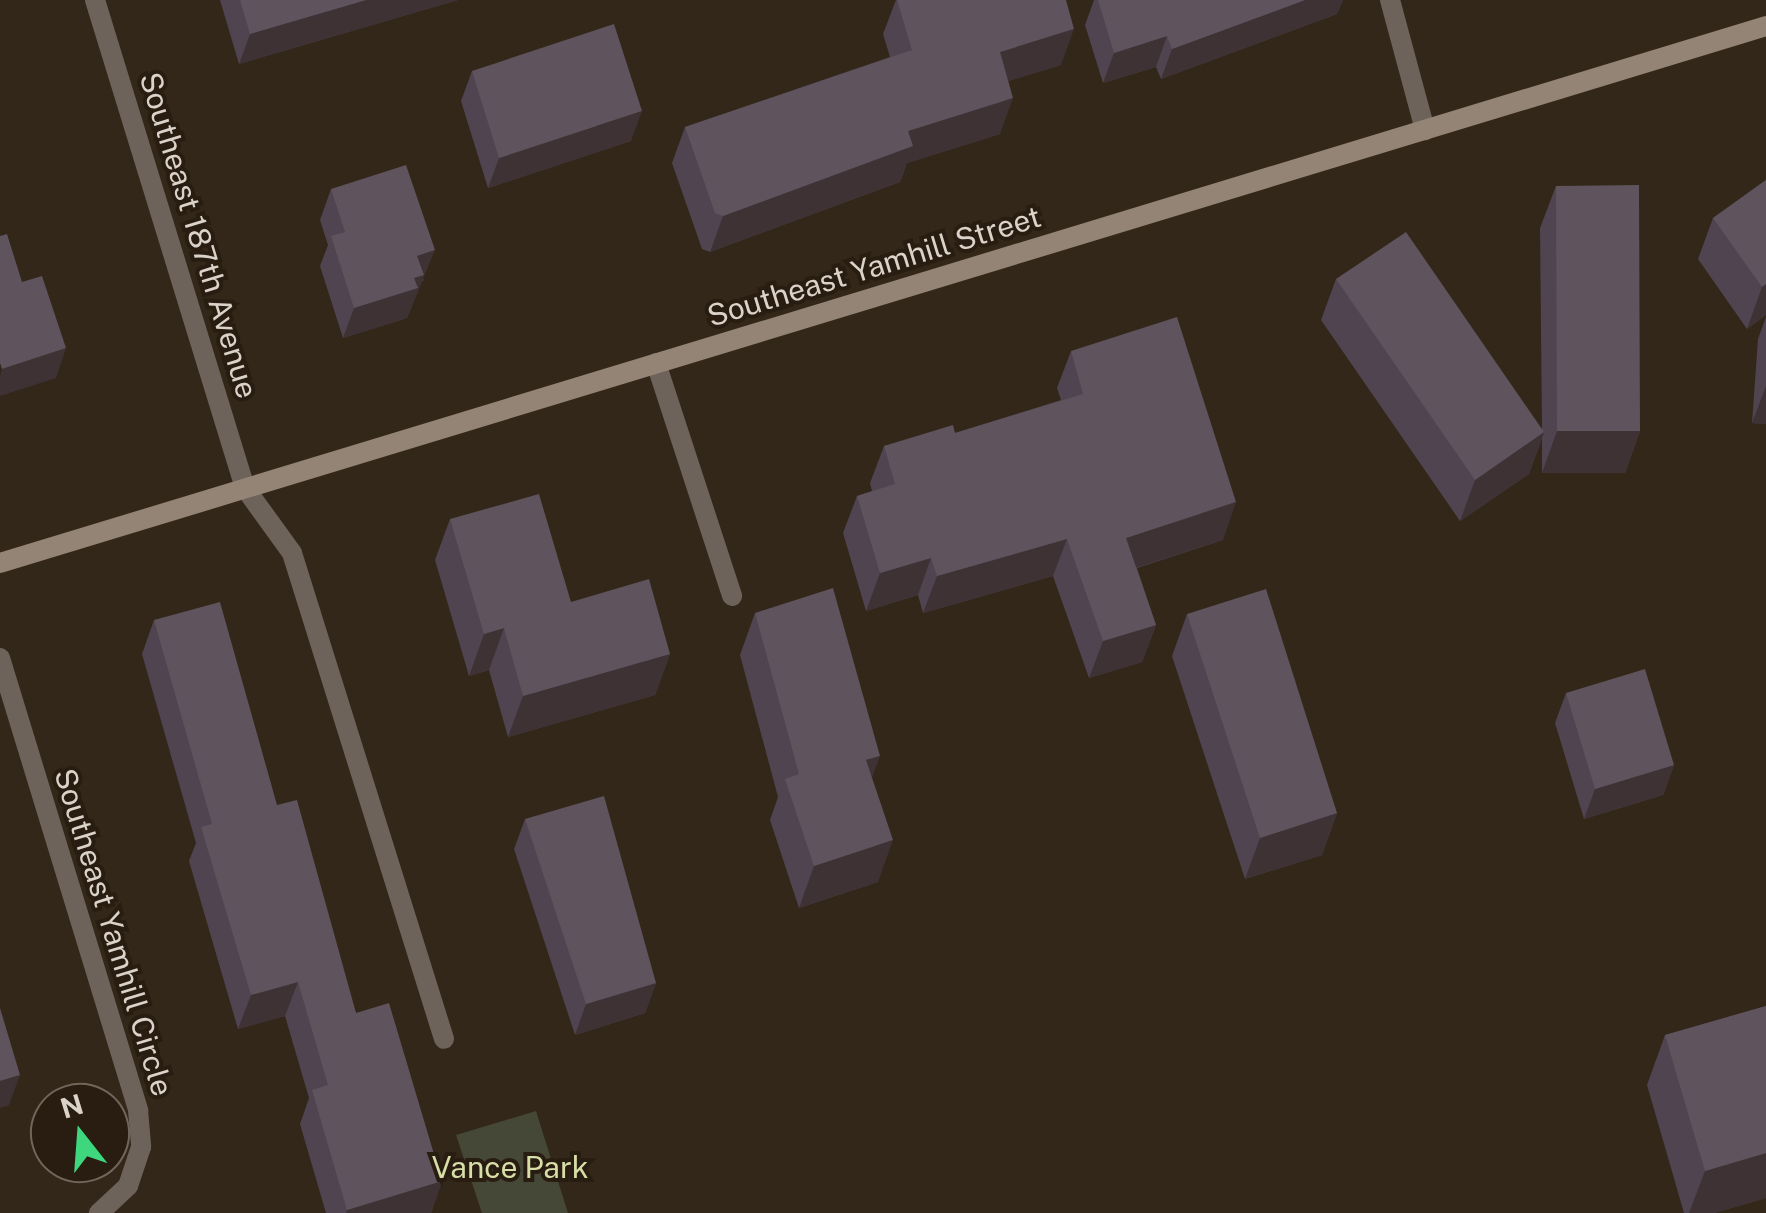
<!DOCTYPE html>
<style>
body{margin:0}
#map{position:relative;width:1766px;height:1213px;overflow:hidden;background:#332719;font-family:"Public Sans",sans-serif}
div>[style]{position:absolute}
.green>*{inset:0;background:#454737}
.lane>*{height:20px;margin:-10px;padding:0 10px;transform-origin:10px;border-radius:10px;background:#6d635a}
.street>*{height:20px;margin:-10px;padding:0 10px;transform-origin:10px;border-radius:10px;background:#6d635a}
.secondary>*{height:20px;margin:-10px;padding:0 10px;transform-origin:10px;border-radius:10px;background:#938476}
.wall>*{inset:0;background:#504450}
.shaded-wall>*{inset:0;background:#3e3235}
.building>*{inset:0;background:#5f535d}
span{translate:-50% -50%;white-space:nowrap;text-align:center;line-height:1.15;-webkit-text-stroke:8px #281d10;paint-order:stroke}
.street-label{font-size:30px;color:#dbd3ca}
.park-label{font-size:30px;color:#d8dea8}
.north{position:absolute;left:30px;top:1083px;width:100px;height:100px;box-sizing:border-box;background:#281d10;border:2px solid #70665a;border-radius:50%;rotate:343deg;font-size:28px;font-weight:700;line-height:40px;text-align:center;color:#dbd3ca}
.north::after{content:'';display:block;margin:auto;width:35px;height:45px;background:#3fd77d;clip-path:polygon(50% 0,100% 100%,50% 72%,0 100%)}
</style>
<div id="map">
<div class="green">
<div style="clip-path:polygon(536px 1111px,568px 1213px,482px 1213px,456px 1135px)"></div>
</div>
<div class="lane">
<div style="left:1390px;top:0;width:135px;rotate:74.9deg"></div>
<div style="left:656px;top:363px;width:245px;rotate:71.9deg"></div>
<div style="left:245px;top:488px;width:80px;rotate:54.1deg"></div>
<div style="left:292px;top:553px;width:509px;rotate:72.63deg"></div>
</div>
<div class="street">
<div style="left:95px;top:0;width:511px;rotate:72.91deg"></div>
<div style="left:0;top:658px;width:473px;rotate:73deg"></div>
<div style="left:138px;top:1110px;width:37px;rotate:85deg"></div>
<div style="left:141px;top:1147px;width:41px;rotate:108.4deg"></div>
<div style="left:128px;top:1186px;width:40px;rotate:137deg"></div>
</div>
<div class="secondary">
<div style="left:0;top:563px;width:1846px;rotate:-16.91deg"></div>
</div>
<div class="wall">
<div style="clip-path:polygon(220px 0,458px 0,239px 64px)"></div>
<div style="clip-path:polygon(896px 0,1061px 65px,1008px 81px,1000px 134px,907px 163px,900px 182px,710px 252px,702px 249px,672px 163px,685px 127px,890px 57px,883px 34px)"></div>
<div style="clip-path:polygon(1094px 0,1343px 0,1337px 14px,1161px 79px,1156px 67px,1103px 83px,1085px 25px)"></div>
<div style="clip-path:polygon(472px 71px,631px 141px,488px 188px,461px 101px)"></div>
<div style="clip-path:polygon(1766px 180px,1766px 315px,1747px 329px,1698px 259px,1713px 218px)"></div>
<div style="clip-path:polygon(1556px 186px,1640px 431px,1625px 473px,1542px 473px,1542px 438px,1529px 474px,1460px 521px,1321px 320px,1336px 279px,1542px 429px,1540px 228px)"></div>
<div style="clip-path:polygon(331px 189px,424px 280px,422px 281px,407px 318px,343px 338px,320px 266px,328px 245px,320px 220px)"></div>
<div style="clip-path:polygon(1766px 317px,1766px 424px,1752px 423px,1758px 339px)"></div>
<div style="clip-path:polygon(1071px 351px,1223px 540px,1137px 568px,1156px 625px,1142px 662px,1089px 678px,1053px 576px,923px 613px,918px 595px,866px 611px,843px 533px,857px 496px,872px 491px,870px 483px,884px 446px,955px 433px,1061px 400px,1057px 388px)"></div>
<div style="clip-path:polygon(450px 519px,571px 602px,670px 654px,655px 695px,508px 737px,489px 670px,469px 676px,435px 560px)"></div>
<div style="clip-path:polygon(755px 613px,872px 778px,878px 882px,799px 908px,770px 820px,778px 797px,740px 655px)"></div>
<div style="clip-path:polygon(1187px 614px,1337px 813px,1322px 855px,1245px 879px,1172px 656px)"></div>
<div style="clip-path:polygon(154px 620px,277px 805px,356px 1013px,442px 1181px,431px 1213px,326px 1213px,300px 1124px,309px 1098px,285px 1016px,238px 1029px,189px 861px,196px 843px,142px 654px)"></div>
<div style="clip-path:polygon(1566px 693px,1674px 765px,1663px 795px,1584px 819px,1555px 723px)"></div>
<div style="clip-path:polygon(525px 819px,656px 983px,645px 1013px,575px 1035px,514px 849px)"></div>
<div style="clip-path:polygon(1766px 1006px,1766px 1198px,1714px 1213px,1684px 1213px,1647px 1085px,1665px 1035px)"></div>
</div>
<div class="shaded-wall">
<div style="clip-path:polygon(366px 0,458px 0,239px 64px,250px 34px)"></div>
<div style="clip-path:polygon(1305px 0,1343px 0,1337px 14px,1161px 79px,1172px 49px)"></div>
<div style="clip-path:polygon(1074px 29px,1061px 65px,987px 88px,1000px 52px)"></div>
<div style="clip-path:polygon(1167px 36px,1156px 67px,1103px 83px,1114px 53px)"></div>
<div style="clip-path:polygon(1013px 98px,1000px 134px,907px 163px,900px 182px,710px 252px,723px 216px,908px 131px)"></div>
<div style="clip-path:polygon(642px 111px,631px 141px,488px 188px,499px 158px)"></div>
<div style="clip-path:polygon(435px 250px,407px 318px,343px 338px,354px 308px,417px 256px)"></div>
<div style="clip-path:polygon(1766px 284px,1766px 315px,1747px 329px,1762px 287px)"></div>
<div style="clip-path:polygon(66px 348px,56px 378px,0 396px,0 375px,2px 369px)"></div>
<div style="clip-path:polygon(1766px 386px,1766px 424px,1752px 423px)"></div>
<div style="clip-path:polygon(1557px 431px,1640px 431px,1625px 473px,1542px 473px)"></div>
<div style="clip-path:polygon(1544px 432px,1529px 474px,1460px 521px,1475px 480px)"></div>
<div style="clip-path:polygon(1236px 502px,1223px 540px,1113px 575px,1126px 538px)"></div>
<div style="clip-path:polygon(1067px 539px,1053px 576px,923px 613px,937px 576px)"></div>
<div style="clip-path:polygon(931px 558px,918px 595px,866px 611px,880px 573px)"></div>
<div style="clip-path:polygon(1156px 625px,1142px 662px,1089px 678px,1103px 641px)"></div>
<div style="clip-path:polygon(504px 628px,489px 670px,469px 676px,484px 634px)"></div>
<div style="clip-path:polygon(670px 654px,655px 695px,508px 737px,523px 696px)"></div>
<div style="clip-path:polygon(880px 756px,865px 798px,866px 760px)"></div>
<div style="clip-path:polygon(1674px 765px,1663px 795px,1584px 819px,1595px 789px)"></div>
<div style="clip-path:polygon(1337px 813px,1322px 855px,1245px 879px,1260px 838px)"></div>
<div style="clip-path:polygon(893px 840px,878px 882px,799px 908px,814px 866px)"></div>
<div style="clip-path:polygon(298px 982px,285px 1016px,238px 1029px,251px 995px)"></div>
<div style="clip-path:polygon(656px 983px,645px 1013px,575px 1035px,586px 1004px)"></div>
<div style="clip-path:polygon(20px 1075px,9px 1105px,0 1108px,0 1081px)"></div>
<div style="clip-path:polygon(1766px 1153px,1766px 1198px,1714px 1213px,1689px 1213px,1705px 1171px)"></div>
<div style="clip-path:polygon(442px 1181px,431px 1213px,346px 1213px,347px 1210px)"></div>
</div>
<div class="building">
<div style="clip-path:polygon(240px 0,366px 0,250px 34px)"></div>
<div style="clip-path:polygon(897px 0,1066px 0,1074px 29px,1000px 52px,1013px 98px,908px 131px,913px 146px,723px 216px,715px 213px,685px 127px,912px 50px)"></div>
<div style="clip-path:polygon(1098px 0,1305px 0,1172px 49px,1167px 36px,1114px 53px)"></div>
<div style="clip-path:polygon(614px 24px,642px 111px,499px 158px,472px 71px)"></div>
<div style="clip-path:polygon(406px 165px,435px 250px,417px 256px,424px 275px,414px 278px,418px 288px,354px 308px,331px 236px,345px 232px,331px 189px)"></div>
<div style="clip-path:polygon(1766px 180px,1766px 284px,1762px 287px,1713px 218px)"></div>
<div style="clip-path:polygon(1639px 185px,1640px 431px,1557px 431px,1556px 186px)"></div>
<div style="clip-path:polygon(1406px 232px,1544px 432px,1475px 480px,1336px 279px)"></div>
<div style="clip-path:polygon(7px 234px,22px 282px,42px 276px,66px 348px,2px 369px,0 363px,0 236px)"></div>
<div style="clip-path:polygon(1177px 317px,1236px 502px,1126px 538px,1156px 625px,1103px 641px,1067px 539px,937px 576px,931px 558px,880px 573px,857px 496px,895px 484px,884px 446px,953px 425px,955px 433px,1083px 394px,1071px 351px)"></div>
<div style="clip-path:polygon(539px 494px,571px 602px,649px 579px,670px 654px,523px 696px,504px 628px,484px 634px,450px 519px)"></div>
<div style="clip-path:polygon(833px 588px,880px 756px,866px 760px,893px 840px,814px 866px,785px 779px,799px 774px,755px 613px)"></div>
<div style="clip-path:polygon(1266px 589px,1337px 813px,1260px 838px,1187px 614px)"></div>
<div style="clip-path:polygon(220px 602px,277px 805px,297px 800px,356px 1013px,389px 1003px,442px 1181px,347px 1210px,312px 1090px,328px 1085px,298px 982px,251px 995px,201px 827px,212px 824px,154px 620px)"></div>
<div style="clip-path:polygon(1645px 669px,1674px 765px,1595px 789px,1566px 693px)"></div>
<div style="clip-path:polygon(604px 796px,656px 983px,586px 1004px,525px 819px)"></div>
<div style="clip-path:polygon(1766px 1006px,1766px 1153px,1705px 1171px,1665px 1035px)"></div>
<div style="clip-path:polygon(0 1008px,20px 1075px,0 1081px)"></div>
</div>
<div class="street-label">
<span style="left:199px;top:235px;rotate:73deg">Southeast 187th Avenue</span>
<span style="left:874px;top:266px;rotate:-17deg">Southeast Yamhill Street</span>
<span style="left:114px;top:932px;rotate:73deg">Southeast Yamhill Circle</span>
</div>
<div class="park-label">
<span style="left:510px;top:1167px">Vance Park</span>
</div>
<div class="north">N</div>
</div>
